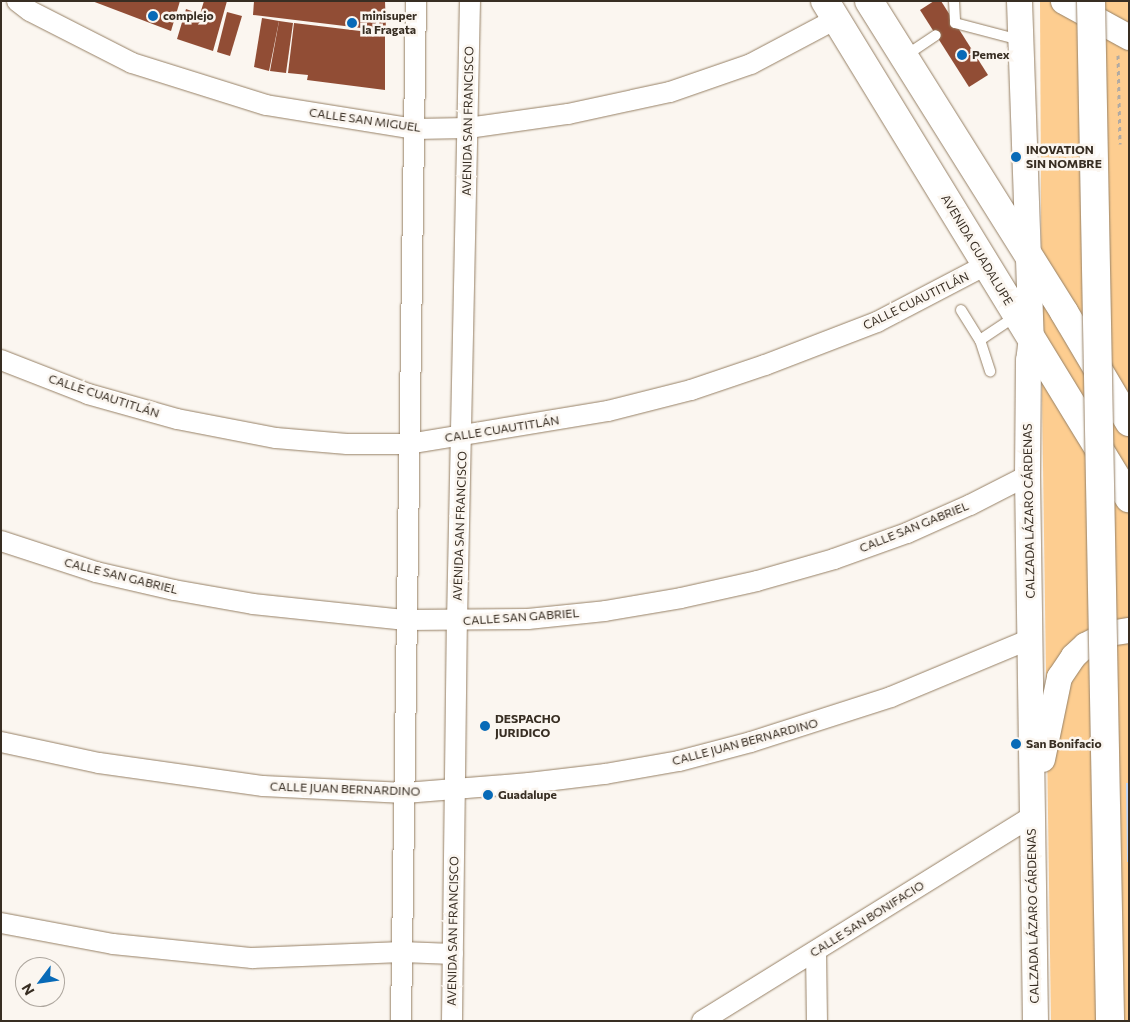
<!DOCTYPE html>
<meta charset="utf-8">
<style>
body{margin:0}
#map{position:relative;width:1130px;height:1022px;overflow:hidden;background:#fbf6f0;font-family:Commissioner,sans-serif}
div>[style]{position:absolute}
.green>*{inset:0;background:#fdcd90}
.water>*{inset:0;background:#bbd5fb}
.building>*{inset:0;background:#914d35}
.path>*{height:3px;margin-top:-1.5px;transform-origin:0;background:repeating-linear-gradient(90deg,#b1aaa2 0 4px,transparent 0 8px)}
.roads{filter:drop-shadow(0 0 1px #968065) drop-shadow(0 0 1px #968065)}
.service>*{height:10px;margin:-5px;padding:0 5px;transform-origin:5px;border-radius:5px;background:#fff}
.minor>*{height:20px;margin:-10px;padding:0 10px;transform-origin:10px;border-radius:10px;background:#fff}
.tertiary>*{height:25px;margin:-12.5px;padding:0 12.5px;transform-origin:12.5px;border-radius:12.5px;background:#fff}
.primary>*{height:28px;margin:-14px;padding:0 14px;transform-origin:14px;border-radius:14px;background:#fff}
.bridges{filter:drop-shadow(0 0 1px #968065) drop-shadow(0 0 1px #968065)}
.motorway-bridge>*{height:28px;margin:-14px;padding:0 14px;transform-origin:14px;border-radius:14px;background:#fff}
.dots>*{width:14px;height:14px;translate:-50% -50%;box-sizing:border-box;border:2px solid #fbf6f0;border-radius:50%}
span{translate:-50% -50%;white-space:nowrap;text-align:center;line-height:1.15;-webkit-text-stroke:5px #fbf6f0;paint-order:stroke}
.poi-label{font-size:12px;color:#382e23;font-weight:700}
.left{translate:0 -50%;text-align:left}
.street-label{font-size:12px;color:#382e23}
.frame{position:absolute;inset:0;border:2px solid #382e23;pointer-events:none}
.north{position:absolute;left:15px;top:957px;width:50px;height:50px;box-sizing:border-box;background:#fbf6f0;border:1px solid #ada69e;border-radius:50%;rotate:239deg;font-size:14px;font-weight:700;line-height:20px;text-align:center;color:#382e23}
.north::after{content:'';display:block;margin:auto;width:18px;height:22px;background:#086ab7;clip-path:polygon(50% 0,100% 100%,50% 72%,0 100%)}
</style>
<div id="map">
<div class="green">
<div style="clip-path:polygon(1040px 1px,1129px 1px,1129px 1021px,1051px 1021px,1042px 395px)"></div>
</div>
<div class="water">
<div style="clip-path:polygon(1126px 783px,1129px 783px,1129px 862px,1127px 862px)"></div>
</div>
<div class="building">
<div style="clip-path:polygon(92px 1px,180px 1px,171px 31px)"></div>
<div style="clip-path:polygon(204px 1px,227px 1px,213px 51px,177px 39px,186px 9px,200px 14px)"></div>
<div style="clip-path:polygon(254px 1px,385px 1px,386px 31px,253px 15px)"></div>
<div style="clip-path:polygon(934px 1px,941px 1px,988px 75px,969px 87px,920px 10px)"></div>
<div style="clip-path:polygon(227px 12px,242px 16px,230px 56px,217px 52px)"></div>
<div style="clip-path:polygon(262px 18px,279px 21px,269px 71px,254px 67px)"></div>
<div style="clip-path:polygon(279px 21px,293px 23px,286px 73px,270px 71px)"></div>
<div style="clip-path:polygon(294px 23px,385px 34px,385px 90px,307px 80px,308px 75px,288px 73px)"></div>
</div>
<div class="path">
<div style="left:1118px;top:55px;width:89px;rotate:88.7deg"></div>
</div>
<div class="roads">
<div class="service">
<div style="left:954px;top:1px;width:22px;rotate:87deg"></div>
<div style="left:955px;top:23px;width:67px;rotate:14.7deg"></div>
<div style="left:905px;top:56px;width:37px;rotate:-34deg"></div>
<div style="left:961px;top:310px;width:36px;rotate:58deg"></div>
<div style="left:980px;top:340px;width:33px;rotate:72deg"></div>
<div style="left:980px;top:340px;width:43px;rotate:-33.7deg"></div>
</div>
<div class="minor">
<div style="left:17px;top:1px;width:16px;rotate:38deg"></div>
<div style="left:30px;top:11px;width:114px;rotate:27deg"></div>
<div style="left:132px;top:63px;width:140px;rotate:17.4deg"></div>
<div style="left:266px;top:105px;width:150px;rotate:9.2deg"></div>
<div style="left:414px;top:129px;width:54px;rotate:-1.1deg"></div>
<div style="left:468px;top:128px;width:101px;rotate:-8deg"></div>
<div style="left:568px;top:114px;width:104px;rotate:-12.2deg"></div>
<div style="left:670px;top:92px;width:86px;rotate:-19.1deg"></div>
<div style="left:751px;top:64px;width:96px;rotate:-27.9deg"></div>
<div style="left:1px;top:360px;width:93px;rotate:21.3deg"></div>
<div style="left:88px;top:394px;width:92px;rotate:15.7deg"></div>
<div style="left:177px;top:419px;width:101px;rotate:10.9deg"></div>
<div style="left:276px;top:438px;width:71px;rotate:4.8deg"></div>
<div style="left:347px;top:444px;width:61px"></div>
<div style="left:408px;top:444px;width:203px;rotate:-9.4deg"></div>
<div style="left:608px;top:411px;width:86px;rotate:-14.2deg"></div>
<div style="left:691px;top:390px;width:78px;rotate:-18.7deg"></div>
<div style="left:765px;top:365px;width:120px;rotate:-21deg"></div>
<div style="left:877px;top:322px;width:123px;rotate:-27.6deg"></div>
<div style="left:1px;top:541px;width:100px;rotate:18.1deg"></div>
<div style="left:96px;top:572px;width:80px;rotate:13deg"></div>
<div style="left:174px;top:590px;width:80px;rotate:10deg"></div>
<div style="left:253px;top:604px;width:154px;rotate:6deg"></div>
<div style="left:406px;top:620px;width:122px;rotate:-0.5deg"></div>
<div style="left:528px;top:619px;width:77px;rotate:-5.9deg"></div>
<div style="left:605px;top:611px;width:77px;rotate:-9.7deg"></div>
<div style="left:681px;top:598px;width:78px;rotate:-12.6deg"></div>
<div style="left:757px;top:581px;width:80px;rotate:-15.9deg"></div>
<div style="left:834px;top:559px;width:77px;rotate:-19.6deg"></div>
<div style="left:907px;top:533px;width:69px;rotate:-24deg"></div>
<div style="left:970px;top:505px;width:64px;rotate:-27deg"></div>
<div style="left:1px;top:742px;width:100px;rotate:12.1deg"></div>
<div style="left:99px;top:763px;width:166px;rotate:8deg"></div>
<div style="left:263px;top:786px;width:142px;rotate:2.8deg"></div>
<div style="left:405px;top:793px;width:124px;rotate:-4.6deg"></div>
<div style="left:529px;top:783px;width:77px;rotate:-6.8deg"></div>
<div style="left:605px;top:774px;width:75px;rotate:-10deg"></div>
<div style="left:679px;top:761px;width:74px;rotate:-14.8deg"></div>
<div style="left:751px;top:742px;width:147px;rotate:-17.8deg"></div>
<div style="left:891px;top:697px;width:151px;rotate:-22.6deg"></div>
<div style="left:1px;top:923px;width:114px;rotate:10.6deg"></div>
<div style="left:113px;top:944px;width:140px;rotate:5.8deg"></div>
<div style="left:252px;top:958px;width:150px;rotate:-2.3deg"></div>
<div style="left:402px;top:952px;width:51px;rotate:2.2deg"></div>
<div style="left:816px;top:951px;width:70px;rotate:89.2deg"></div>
<div style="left:401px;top:1021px;width:1020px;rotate:-89.16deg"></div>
<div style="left:452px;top:1021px;width:400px;rotate:-89.3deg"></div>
<div style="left:457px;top:621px;width:620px;rotate:-88.8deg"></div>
<div style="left:702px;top:1021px;width:387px;rotate:-31.8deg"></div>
</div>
<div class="tertiary">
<div style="left:1019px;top:1px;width:336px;rotate:88deg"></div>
<div style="left:1031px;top:337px;width:23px;rotate:97deg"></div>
<div style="left:1028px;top:360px;width:116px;rotate:90.5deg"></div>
<div style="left:1027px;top:476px;width:545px;rotate:89.16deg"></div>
<div style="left:1063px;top:1px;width:75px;rotate:28.6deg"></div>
<div style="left:1042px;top:759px;width:84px;rotate:-78.3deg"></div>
<div style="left:1059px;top:677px;width:25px;rotate:-56deg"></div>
<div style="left:1073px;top:656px;width:16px;rotate:-43deg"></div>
<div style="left:1085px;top:645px;width:27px;rotate:-27deg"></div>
<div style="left:1109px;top:633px;width:20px;rotate:-9deg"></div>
</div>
<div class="primary">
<div style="left:825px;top:1px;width:583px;rotate:58.55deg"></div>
<div style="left:869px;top:1px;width:367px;rotate:57.9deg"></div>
<div style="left:1064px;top:312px;width:128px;rotate:59.4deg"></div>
</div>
</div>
<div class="bridges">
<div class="motorway-bridge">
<div style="left:1091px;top:1px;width:1020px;rotate:88.93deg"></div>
</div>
</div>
<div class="dots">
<div style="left:153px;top:16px;background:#086ab7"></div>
<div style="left:352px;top:23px;background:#086ab7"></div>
<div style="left:962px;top:55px;background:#086ab7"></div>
<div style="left:1016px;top:157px;background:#086ab7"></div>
<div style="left:485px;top:726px;background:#086ab7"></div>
<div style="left:1016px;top:744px;background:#086ab7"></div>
<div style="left:488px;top:795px;background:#086ab7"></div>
</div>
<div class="poi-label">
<span class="left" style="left:163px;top:16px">complejo</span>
<span class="left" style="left:362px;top:23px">minisuper<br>la Fragata</span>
<span class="left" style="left:972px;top:55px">Pemex</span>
<span class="left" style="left:1026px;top:157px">INOVATION<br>SIN NOMBRE</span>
<span class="left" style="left:495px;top:726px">DESPACHO<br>JURIDICO</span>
<span class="left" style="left:1026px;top:744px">San Bonifacio</span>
<span class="left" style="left:498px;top:795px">Guadalupe</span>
</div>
<div class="street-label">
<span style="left:365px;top:120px;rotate:8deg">CALLE SAN MIGUEL</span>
<span style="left:468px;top:121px;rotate:-89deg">AVENIDA SAN FRANCISCO</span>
<span style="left:977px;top:250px;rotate:59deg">AVENIDA GUADALUPE</span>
<span style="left:916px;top:301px;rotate:-26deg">CALLE CUAUTITLÁN</span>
<span style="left:104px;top:396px;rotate:18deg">CALLE CUAUTITLÁN</span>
<span style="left:502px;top:429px;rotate:-9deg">CALLE CUAUTITLÁN</span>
<span style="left:1029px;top:511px;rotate:-91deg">CALZADA LÁZARO CÁRDENAS</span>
<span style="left:460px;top:526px;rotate:-88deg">AVENIDA SAN FRANCISCO</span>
<span style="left:914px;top:527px;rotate:-22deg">CALLE SAN GABRIEL</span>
<span style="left:121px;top:576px;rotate:14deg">CALLE SAN GABRIEL</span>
<span style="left:521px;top:617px;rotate:-4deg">CALLE SAN GABRIEL</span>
<span style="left:745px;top:742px;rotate:-15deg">CALLE JUAN BERNARDINO</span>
<span style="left:345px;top:789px;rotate:2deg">CALLE JUAN BERNARDINO</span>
<span style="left:1033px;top:916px;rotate:-91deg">CALZADA LÁZARO CÁRDENAS</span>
<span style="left:867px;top:919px;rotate:-32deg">CALLE SAN BONIFACIO</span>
<span style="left:453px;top:931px;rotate:-89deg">AVENIDA SAN FRANCISCO</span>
</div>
<div class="frame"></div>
<div class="north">N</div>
</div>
